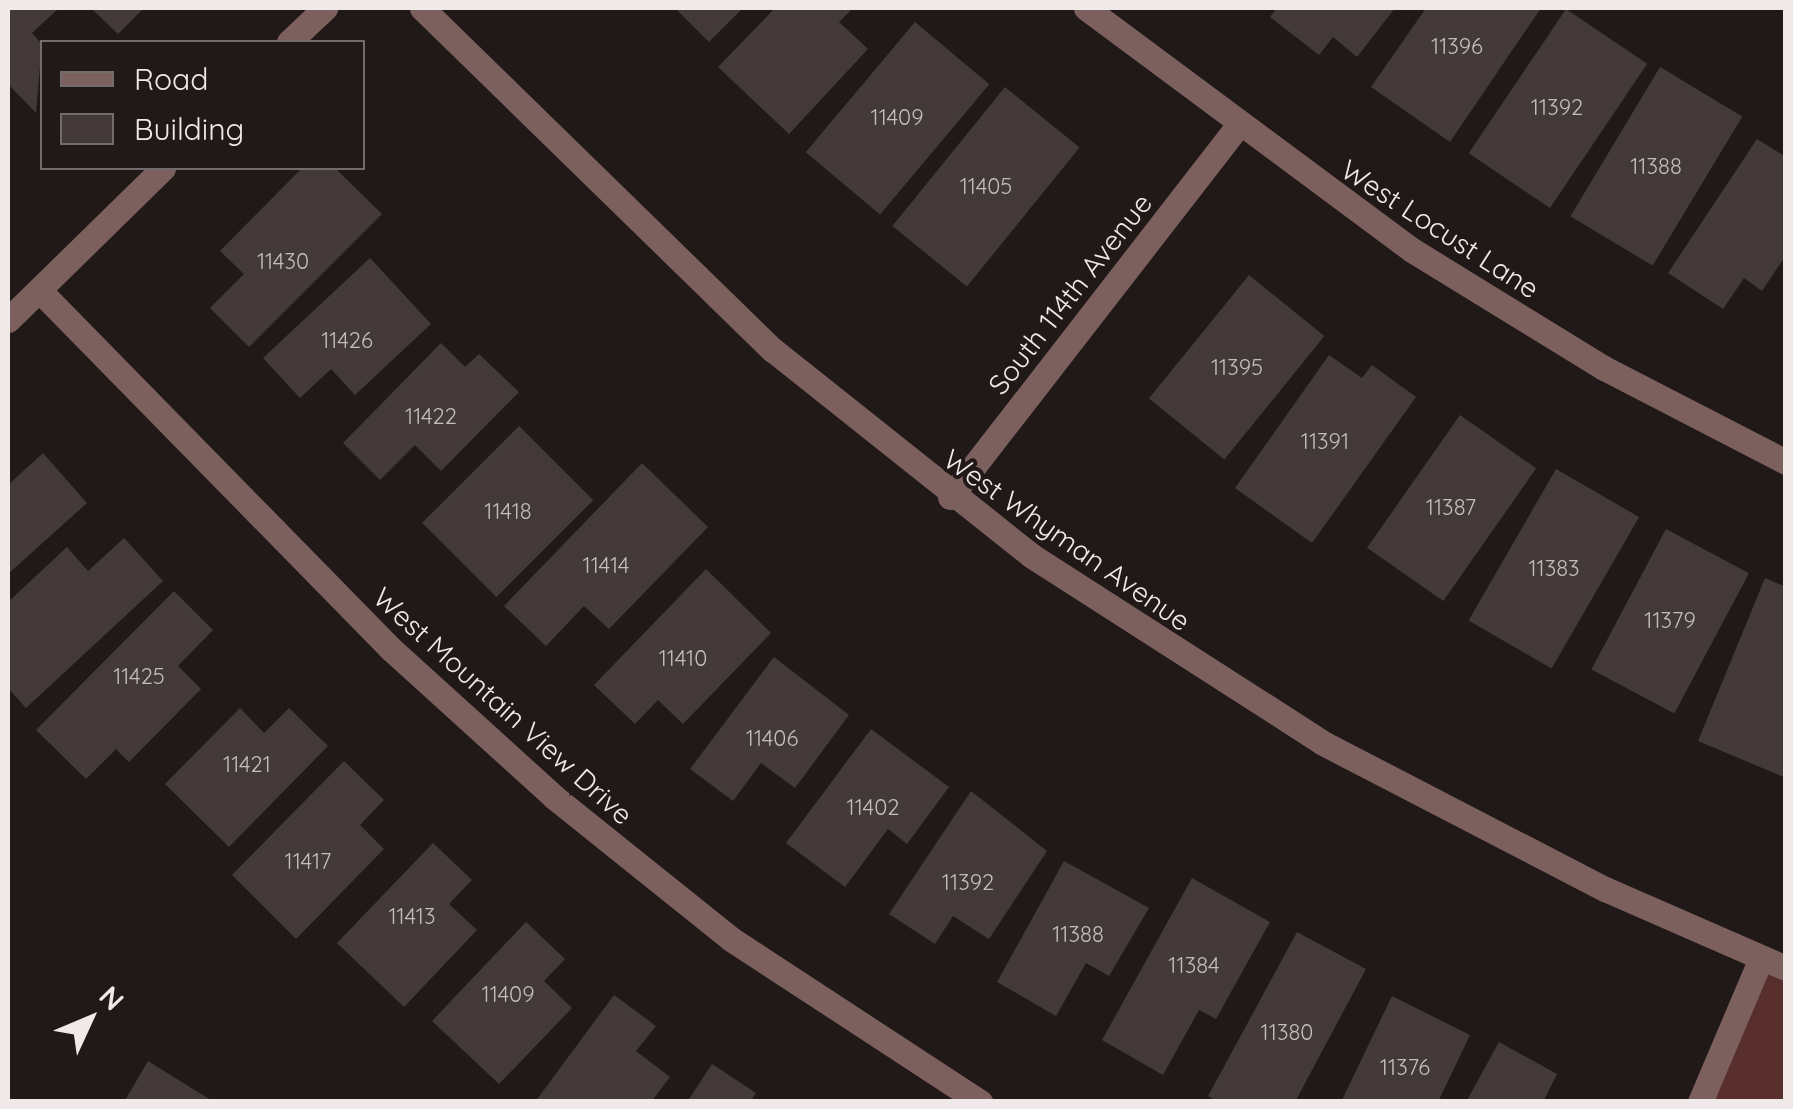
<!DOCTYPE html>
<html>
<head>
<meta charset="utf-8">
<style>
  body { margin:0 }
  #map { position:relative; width:1793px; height:1109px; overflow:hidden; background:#211918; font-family:Quicksand,sans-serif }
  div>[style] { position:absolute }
  .green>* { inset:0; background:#592f2e }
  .building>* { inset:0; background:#423938; transform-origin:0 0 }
  .minor>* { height:25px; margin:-12.5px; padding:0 12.5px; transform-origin:12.5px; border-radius:12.5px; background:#7b605e }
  span { translate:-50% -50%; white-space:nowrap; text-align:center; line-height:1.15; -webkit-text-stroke:8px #211918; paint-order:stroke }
  .number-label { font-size:22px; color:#c4bdbd }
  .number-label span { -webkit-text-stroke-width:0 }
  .street-label { font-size:28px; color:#efe9e9 }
  .frame { position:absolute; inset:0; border:10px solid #efe9e9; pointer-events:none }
  .legend { position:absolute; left:40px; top:40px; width:325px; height:130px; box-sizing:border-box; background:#211918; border:2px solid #736c6c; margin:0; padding:12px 18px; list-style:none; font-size:30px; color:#efe9e9 }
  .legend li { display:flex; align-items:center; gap:20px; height:50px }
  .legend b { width:50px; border:2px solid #736c6c }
  .north { position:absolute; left:40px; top:969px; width:100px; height:100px; -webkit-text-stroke:8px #211918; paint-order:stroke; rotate:46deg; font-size:28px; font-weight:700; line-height:40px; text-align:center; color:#efe9e9 }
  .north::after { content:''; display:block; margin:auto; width:35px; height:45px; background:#efe9e9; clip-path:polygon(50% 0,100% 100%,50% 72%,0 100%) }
</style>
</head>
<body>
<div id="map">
  <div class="green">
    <div style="clip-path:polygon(1761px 958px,1785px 968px,1785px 1101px,1701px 1102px)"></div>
  </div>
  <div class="building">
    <div style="clip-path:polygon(8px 8px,59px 8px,32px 33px,42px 44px,36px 113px,8px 84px)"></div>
    <div style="clip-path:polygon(91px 8px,144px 8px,118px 34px)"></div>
    <div style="clip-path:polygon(675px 8px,743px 8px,709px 42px)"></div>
    <div style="clip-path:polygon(775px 8px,853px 8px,839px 22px,868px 49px,789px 134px,718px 67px)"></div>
    <div style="clip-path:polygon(1277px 8px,1395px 8px,1357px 57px,1333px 37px,1319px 55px,1270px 17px)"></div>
    <div style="clip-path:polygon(1426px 8px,1541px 8px,1450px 142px,1371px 87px)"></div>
    <div style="left:1566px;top:9px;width:98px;height:174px;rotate:34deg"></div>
    <div style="left:915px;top:22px;width:97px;height:170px;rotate:40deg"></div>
    <div style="left:1660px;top:67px;width:96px;height:174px;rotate:31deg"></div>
    <div style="left:1005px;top:87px;width:96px;height:179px;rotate:39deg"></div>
    <div style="clip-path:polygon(1757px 139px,1786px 157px,1786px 255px,1762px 291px,1744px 278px,1723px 309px,1668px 273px)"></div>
    <div style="clip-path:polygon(302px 168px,335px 168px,382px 214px,249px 347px,210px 308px,244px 274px,220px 251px)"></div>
    <div style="clip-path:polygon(370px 258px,431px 324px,355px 395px,331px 369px,300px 398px,263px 358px)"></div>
    <div style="left:1249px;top:275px;width:97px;height:159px;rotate:39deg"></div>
    <div style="clip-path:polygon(441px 343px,465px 367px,479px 354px,519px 392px,441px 471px,415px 445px,380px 480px,343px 443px)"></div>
    <div style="clip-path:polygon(1329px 355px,1362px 378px,1372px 365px,1416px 397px,1312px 543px,1235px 488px)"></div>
    <div style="left:1460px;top:415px;width:93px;height:162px;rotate:35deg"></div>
    <div style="left:519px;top:426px;width:105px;height:137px;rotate:45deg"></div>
    <div style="clip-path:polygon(43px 453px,87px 503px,8px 574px,8px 485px)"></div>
    <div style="clip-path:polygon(642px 463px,708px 527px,609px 629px,584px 606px,546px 646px,504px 606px)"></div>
    <div style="left:1556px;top:469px;width:96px;height:175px;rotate:30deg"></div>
    <div style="left:1666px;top:529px;width:94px;height:159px;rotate:28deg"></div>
    <div style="clip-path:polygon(124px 538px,163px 581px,26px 708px,8px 688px,8px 602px,67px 547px,88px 571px)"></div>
    <div style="clip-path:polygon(706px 569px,771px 633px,683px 724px,658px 700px,635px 724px,594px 685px)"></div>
    <div style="clip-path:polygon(1765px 578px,1786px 587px,1786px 778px,1698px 741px)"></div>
    <div style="clip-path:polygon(174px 591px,213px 630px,178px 666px,201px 689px,129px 762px,116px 749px,86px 779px,36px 730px)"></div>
    <div style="clip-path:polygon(774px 657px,849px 715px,795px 788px,761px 763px,733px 801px,690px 769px)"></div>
    <div style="clip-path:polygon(240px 708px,264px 733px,289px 708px,328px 746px,229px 847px,165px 784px)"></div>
    <div style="clip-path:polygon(871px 729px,949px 787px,907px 844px,888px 829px,845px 887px,786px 843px)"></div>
    <div style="clip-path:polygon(344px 761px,384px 800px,360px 825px,384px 849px,296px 939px,232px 875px)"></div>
    <div style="clip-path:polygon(971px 791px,1047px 851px,989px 939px,953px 916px,935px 944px,889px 914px)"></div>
    <div style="clip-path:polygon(433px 843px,472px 880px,449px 904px,477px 930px,404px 1007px,337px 943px)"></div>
    <div style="clip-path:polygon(1064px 861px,1149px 908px,1109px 976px,1086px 963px,1056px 1016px,997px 982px)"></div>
    <div style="clip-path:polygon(1192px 878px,1270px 922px,1216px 1019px,1199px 1010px,1163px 1075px,1102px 1040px)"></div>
    <div style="clip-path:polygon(526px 922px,565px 959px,544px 981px,572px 1008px,499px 1084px,432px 1021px)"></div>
    <div style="clip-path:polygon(1297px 932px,1366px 969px,1295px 1102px,1217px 1102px,1208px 1096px)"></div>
    <div style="clip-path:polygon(614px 995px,656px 1026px,636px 1051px,670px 1077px,651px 1102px,535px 1102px)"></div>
    <div style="clip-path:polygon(1392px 996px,1470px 1035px,1438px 1102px,1341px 1102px)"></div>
    <div style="clip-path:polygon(1499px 1042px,1557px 1074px,1543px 1102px,1466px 1102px)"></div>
    <div style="clip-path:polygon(148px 1061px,214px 1102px,124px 1102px)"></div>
    <div style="clip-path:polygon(712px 1064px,756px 1093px,750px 1102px,687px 1102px)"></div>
  </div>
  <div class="minor">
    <div style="left:422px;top:8px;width:490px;rotate:44.3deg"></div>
    <div style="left:773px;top:350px;width:331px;rotate:38.5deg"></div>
    <div style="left:1032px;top:556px;width:346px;rotate:32.7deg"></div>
    <div style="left:1323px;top:743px;width:318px;rotate:27.4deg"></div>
    <div style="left:1605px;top:889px;width:197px;rotate:23.6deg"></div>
    <div style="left:1086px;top:8px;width:406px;rotate:36.6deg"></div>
    <div style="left:1412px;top:250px;width:225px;rotate:31.6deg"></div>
    <div style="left:1604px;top:368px;width:205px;rotate:27.3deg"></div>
    <div style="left:289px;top:42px;width:50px;rotate:-43.4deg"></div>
    <div style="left:39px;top:290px;width:503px;rotate:45.56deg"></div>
    <div style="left:391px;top:649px;width:220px;rotate:42.2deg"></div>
    <div style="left:554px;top:797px;width:227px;rotate:38.7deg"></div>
    <div style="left:731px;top:939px;width:298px;rotate:33.2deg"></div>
    <div style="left:8px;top:320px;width:217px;rotate:-44.4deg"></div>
    <div style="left:950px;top:497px;width:468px;rotate:-52.2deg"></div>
    <div style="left:1700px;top:1102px;width:156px;rotate:-67deg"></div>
  </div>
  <div class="number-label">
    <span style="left:1457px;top:47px">11396</span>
    <span style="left:1557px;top:108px">11392</span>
    <span style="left:897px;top:118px">11409</span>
    <span style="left:1656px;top:167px">11388</span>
    <span style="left:986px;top:187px">11405</span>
    <span style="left:283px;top:262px">11430</span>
    <span style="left:347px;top:341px">11426</span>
    <span style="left:1237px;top:368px">11395</span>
    <span style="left:431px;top:417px">11422</span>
    <span style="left:1325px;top:442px">11391</span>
    <span style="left:1451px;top:508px">11387</span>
    <span style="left:508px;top:512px">11418</span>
    <span style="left:606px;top:566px">11414</span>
    <span style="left:1554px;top:569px">11383</span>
    <span style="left:1670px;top:621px">11379</span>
    <span style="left:683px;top:659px">11410</span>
    <span style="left:139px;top:677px">11425</span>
    <span style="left:772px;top:739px">11406</span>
    <span style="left:247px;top:765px">11421</span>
    <span style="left:873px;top:808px">11402</span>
    <span style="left:308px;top:862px">11417</span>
    <span style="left:968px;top:883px">11392</span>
    <span style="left:412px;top:917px">11413</span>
    <span style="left:1078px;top:935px">11388</span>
    <span style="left:1194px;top:966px">11384</span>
    <span style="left:508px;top:995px">11409</span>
    <span style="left:1287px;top:1033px">11380</span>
    <span style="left:1405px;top:1068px">11376</span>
  </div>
  <div class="street-label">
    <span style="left:1440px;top:229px;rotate:33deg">West Locust Lane</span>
    <span style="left:1070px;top:294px;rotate:-52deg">South 114th Avenue</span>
    <span style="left:1067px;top:540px;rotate:35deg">West Whyman Avenue</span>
    <span style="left:503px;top:706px;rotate:42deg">West Mountain View Drive</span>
  </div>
  <div class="frame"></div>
  <ul class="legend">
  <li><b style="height:12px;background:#7b605e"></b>Road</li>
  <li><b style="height:28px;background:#423938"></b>Building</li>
  </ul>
  <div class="north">N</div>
</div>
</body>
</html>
